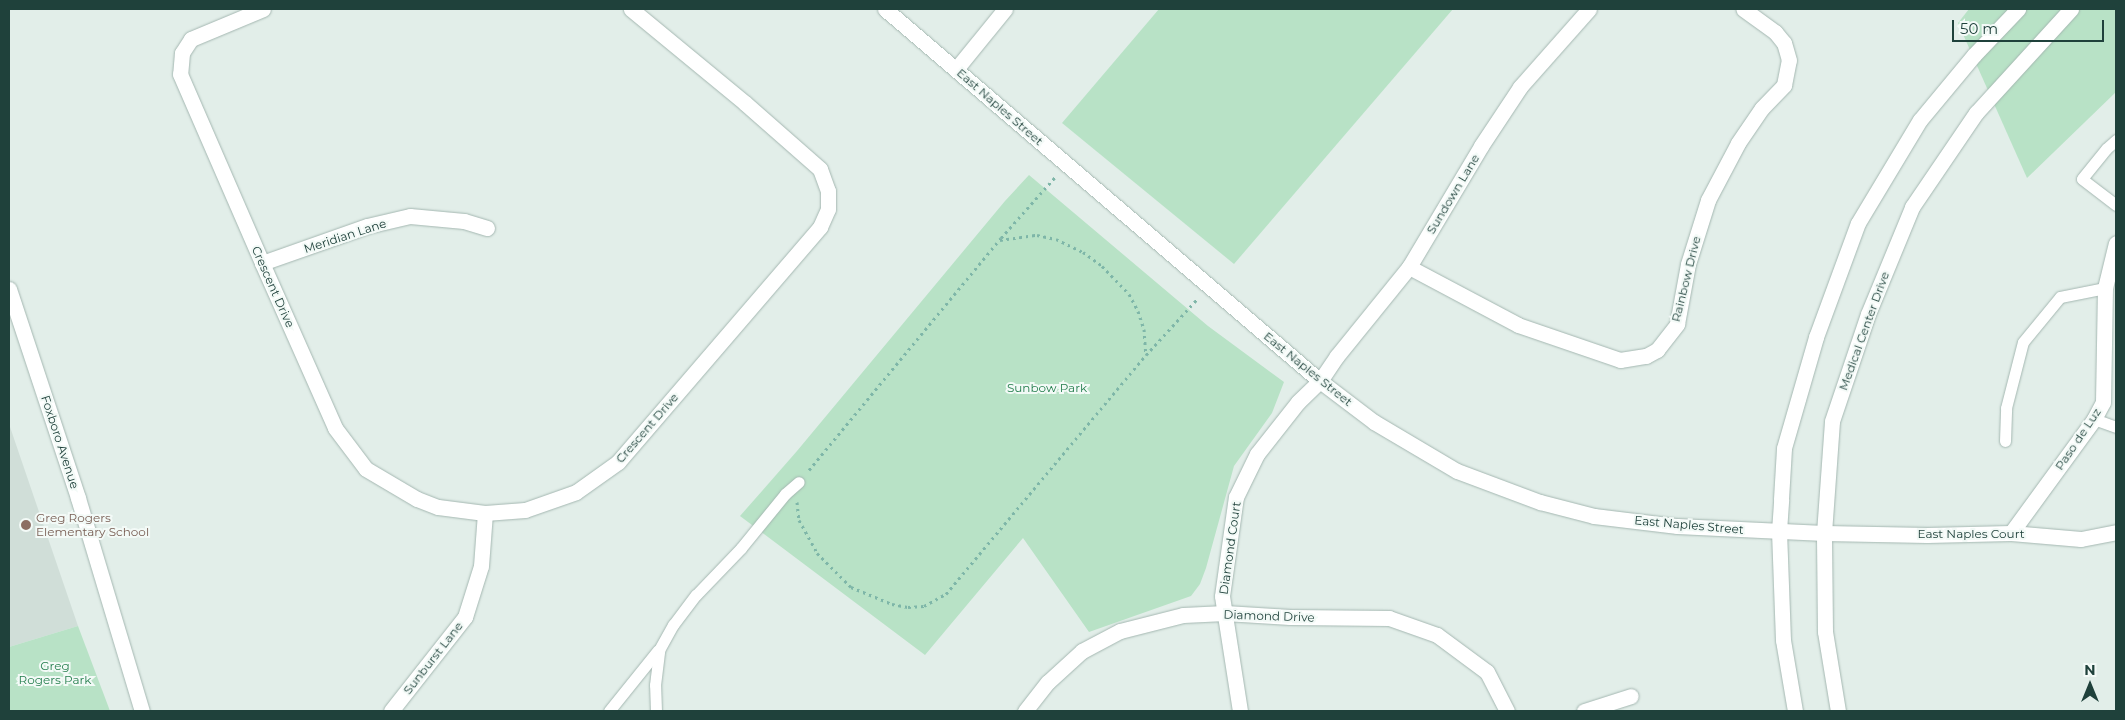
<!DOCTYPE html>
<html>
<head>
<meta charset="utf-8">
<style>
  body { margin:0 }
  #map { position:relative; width:2125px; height:720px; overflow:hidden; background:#e2eee9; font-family:Montserrat,sans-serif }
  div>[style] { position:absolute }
  .built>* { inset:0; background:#d0ded8 }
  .green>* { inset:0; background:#b8e2c6 }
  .path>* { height:3px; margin-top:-1.5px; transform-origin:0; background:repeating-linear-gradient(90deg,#7eb6a8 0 2.5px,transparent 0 6.5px) }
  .roads { filter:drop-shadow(0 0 1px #a4b7b1) drop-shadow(0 0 1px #a4b7b1) }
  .lane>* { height:11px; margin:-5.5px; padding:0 5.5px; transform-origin:5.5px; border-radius:5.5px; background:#fff }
  .street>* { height:15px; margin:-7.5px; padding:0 7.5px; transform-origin:7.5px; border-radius:7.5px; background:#fff }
  .secondary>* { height:15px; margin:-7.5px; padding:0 7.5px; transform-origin:7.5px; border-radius:7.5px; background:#fff }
  .dots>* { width:14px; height:14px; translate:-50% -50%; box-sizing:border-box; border:2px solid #f3faf7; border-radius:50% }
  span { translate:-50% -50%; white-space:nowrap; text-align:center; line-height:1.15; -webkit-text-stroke:4px #f3faf7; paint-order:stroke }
  .street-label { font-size:12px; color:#1f413b }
  .park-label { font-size:12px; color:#247e4d }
  .education-label { font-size:12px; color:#785e54 }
  .left { translate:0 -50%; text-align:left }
  .frame { position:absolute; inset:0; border:10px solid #1f413b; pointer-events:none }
  .north { position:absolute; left:2065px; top:660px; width:50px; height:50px; -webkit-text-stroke:4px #f3faf7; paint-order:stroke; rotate:0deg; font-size:14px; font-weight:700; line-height:20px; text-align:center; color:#1f413b }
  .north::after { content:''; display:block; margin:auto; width:18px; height:22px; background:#1f413b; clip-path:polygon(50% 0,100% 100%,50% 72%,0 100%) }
  .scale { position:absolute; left:1952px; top:20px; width:152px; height:22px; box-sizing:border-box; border:2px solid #1f413b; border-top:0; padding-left:6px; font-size:15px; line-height:18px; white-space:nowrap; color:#1f413b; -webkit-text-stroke:4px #f3faf7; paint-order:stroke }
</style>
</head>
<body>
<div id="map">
  <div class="built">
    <div style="clip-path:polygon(9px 424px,78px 626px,9px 647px)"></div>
  </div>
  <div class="green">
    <div style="clip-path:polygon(1159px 9px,1453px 9px,1234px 264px,1062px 123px)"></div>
    <div style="clip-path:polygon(1969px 9px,2116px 9px,2116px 92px,2027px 178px,1958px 23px)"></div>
    <div style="clip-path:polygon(1029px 175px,1208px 326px,1284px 382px,1272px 413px,1234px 466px,1206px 568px,1200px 584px,1191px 596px,1089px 632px,1023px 538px,925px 655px,740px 516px,797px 451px,1005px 201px)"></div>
    <div style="clip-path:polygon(78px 626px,110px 711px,9px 711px,9px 647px)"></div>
  </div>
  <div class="path">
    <div style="left:1000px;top:240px;width:37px;rotate:-8deg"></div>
    <div style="left:1037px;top:235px;width:19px;rotate:12deg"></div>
    <div style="left:1056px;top:239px;width:30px;rotate:26deg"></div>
    <div style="left:1083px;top:252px;width:24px;rotate:36deg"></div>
    <div style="left:1102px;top:266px;width:39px;rotate:46deg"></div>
    <div style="left:1129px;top:294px;width:19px;rotate:62deg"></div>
    <div style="left:1138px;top:311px;width:19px;rotate:72deg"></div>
    <div style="left:1144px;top:329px;width:26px;rotate:86deg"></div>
    <div style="left:809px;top:470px;width:301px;rotate:-50.4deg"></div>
    <div style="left:1001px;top:238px;width:83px;rotate:-48.4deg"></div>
    <div style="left:797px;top:502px;width:18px;rotate:84deg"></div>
    <div style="left:799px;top:520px;width:38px;rotate:61deg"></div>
    <div style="left:817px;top:553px;width:48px;rotate:45deg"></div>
    <div style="left:851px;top:587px;width:44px;rotate:22.5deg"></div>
    <div style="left:892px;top:604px;width:16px;rotate:11deg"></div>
    <div style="left:908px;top:607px;width:16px;rotate:-4deg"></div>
    <div style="left:924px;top:606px;width:25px;rotate:-29deg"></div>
    <div style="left:946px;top:594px;width:312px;rotate:-50.1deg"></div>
    <div style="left:1146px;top:355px;width:77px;rotate:-47.6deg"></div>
  </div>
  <div class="roads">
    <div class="lane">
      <div style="left:2116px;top:140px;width:13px;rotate:138deg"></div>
      <div style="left:2106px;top:149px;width:38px;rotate:129deg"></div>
      <div style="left:2082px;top:179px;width:43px;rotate:37.4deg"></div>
      <div style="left:2094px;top:419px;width:23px;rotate:20deg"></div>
      <div style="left:2005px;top:441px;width:33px;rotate:-88deg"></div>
      <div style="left:2006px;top:408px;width:68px;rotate:-75.6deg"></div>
      <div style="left:2023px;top:342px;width:58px;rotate:-50.6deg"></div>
      <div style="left:2060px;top:297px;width:46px;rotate:-11.3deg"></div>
      <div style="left:609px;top:711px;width:78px;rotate:-51.2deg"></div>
      <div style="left:656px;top:711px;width:26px;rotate:-92deg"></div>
      <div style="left:655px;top:685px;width:35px;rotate:-83deg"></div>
      <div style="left:659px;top:650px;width:29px;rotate:-61deg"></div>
      <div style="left:673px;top:625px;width:38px;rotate:-53deg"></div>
      <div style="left:696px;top:595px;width:65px;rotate:-46.2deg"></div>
      <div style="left:741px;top:548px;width:70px;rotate:-50.8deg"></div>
      <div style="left:785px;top:494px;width:18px;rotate:-41deg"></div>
    </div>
    <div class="street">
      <div style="left:263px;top:9px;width:78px;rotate:157.4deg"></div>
      <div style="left:191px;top:39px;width:17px;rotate:123deg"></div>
      <div style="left:182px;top:53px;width:21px;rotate:95deg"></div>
      <div style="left:180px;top:74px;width:206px;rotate:66.5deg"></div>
      <div style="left:262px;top:263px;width:180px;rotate:66.1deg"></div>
      <div style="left:335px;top:428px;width:51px;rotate:52.9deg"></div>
      <div style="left:366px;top:469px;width:59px;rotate:30.5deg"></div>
      <div style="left:417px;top:499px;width:22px;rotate:21deg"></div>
      <div style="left:438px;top:507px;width:47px;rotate:7.3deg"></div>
      <div style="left:485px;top:513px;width:40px;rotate:-4.3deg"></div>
      <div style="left:525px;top:510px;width:54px;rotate:-19.4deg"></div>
      <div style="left:576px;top:492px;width:52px;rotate:-35.5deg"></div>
      <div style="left:618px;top:462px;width:310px;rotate:-49.3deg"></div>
      <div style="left:820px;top:227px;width:20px;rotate:-66deg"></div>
      <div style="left:828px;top:209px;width:18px;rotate:-90deg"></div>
      <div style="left:828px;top:191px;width:23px;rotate:-110deg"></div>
      <div style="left:820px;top:169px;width:100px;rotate:-138.7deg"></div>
      <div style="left:745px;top:103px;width:148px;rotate:-140.5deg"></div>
      <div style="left:957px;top:68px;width:76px;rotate:-50.9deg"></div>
      <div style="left:262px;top:263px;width:111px;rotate:-19.4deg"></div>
      <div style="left:367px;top:226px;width:44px;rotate:-13.1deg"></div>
      <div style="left:410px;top:216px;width:54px;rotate:5.3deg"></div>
      <div style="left:464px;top:221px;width:24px;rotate:17deg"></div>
      <div style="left:1409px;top:267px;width:123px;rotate:28deg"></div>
      <div style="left:1518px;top:325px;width:108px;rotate:18.9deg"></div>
      <div style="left:1620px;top:360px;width:26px;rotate:-9deg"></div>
      <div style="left:1646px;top:356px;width:13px;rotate:-29deg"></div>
      <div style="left:1657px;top:350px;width:33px;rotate:-52deg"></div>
      <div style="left:1677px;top:324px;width:61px;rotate:-79.6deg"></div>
      <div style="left:1688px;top:264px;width:67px;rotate:-72.6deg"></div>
      <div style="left:1708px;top:200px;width:64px;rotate:-62.2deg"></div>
      <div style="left:1738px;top:143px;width:42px;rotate:-55.6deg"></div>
      <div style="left:1762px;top:108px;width:32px;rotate:-46deg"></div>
      <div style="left:1784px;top:85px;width:25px;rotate:-79deg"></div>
      <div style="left:1789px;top:60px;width:18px;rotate:-106deg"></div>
      <div style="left:1784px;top:43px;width:14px;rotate:-129deg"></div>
      <div style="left:1775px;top:32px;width:39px;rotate:-144deg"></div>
      <div style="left:9px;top:289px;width:220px;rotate:71.7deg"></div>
      <div style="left:78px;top:498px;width:222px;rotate:73.3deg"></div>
      <div style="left:1824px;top:533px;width:103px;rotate:1.1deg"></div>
      <div style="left:1927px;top:535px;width:84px;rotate:-1.4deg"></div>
      <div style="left:2011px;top:533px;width:70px;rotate:4.9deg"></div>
      <div style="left:2081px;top:539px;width:36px;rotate:-11deg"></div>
      <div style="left:2011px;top:533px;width:141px;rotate:-53.9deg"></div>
      <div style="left:2094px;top:419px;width:19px;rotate:-62deg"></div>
      <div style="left:2103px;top:402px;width:114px;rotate:-89deg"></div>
      <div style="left:2105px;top:288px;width:46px;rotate:-76.3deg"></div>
      <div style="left:391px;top:711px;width:120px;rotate:-51.8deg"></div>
      <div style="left:465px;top:617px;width:53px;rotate:-72.6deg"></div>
      <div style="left:481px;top:566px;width:53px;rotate:-85.7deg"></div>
      <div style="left:1025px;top:711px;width:37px;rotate:-52deg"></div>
      <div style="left:1048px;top:682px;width:46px;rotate:-42.4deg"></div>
      <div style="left:1082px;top:651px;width:43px;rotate:-27.8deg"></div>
      <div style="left:1120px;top:631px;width:65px;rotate:-14.3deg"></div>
      <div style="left:1183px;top:615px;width:42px;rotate:-2.7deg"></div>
      <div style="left:1225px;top:613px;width:65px;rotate:3.5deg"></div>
      <div style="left:1290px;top:617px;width:99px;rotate:0.6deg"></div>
      <div style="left:1389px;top:618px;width:51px;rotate:19.5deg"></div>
      <div style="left:1437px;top:635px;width:62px;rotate:36.5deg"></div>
      <div style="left:1487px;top:672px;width:44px;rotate:62.9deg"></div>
      <div style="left:1240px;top:711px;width:116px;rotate:-98.9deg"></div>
      <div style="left:1222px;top:596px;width:100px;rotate:-82deg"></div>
      <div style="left:1236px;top:497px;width:48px;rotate:-64deg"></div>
      <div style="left:1257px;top:454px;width:66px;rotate:-51.7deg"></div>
      <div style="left:1298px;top:402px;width:30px;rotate:-44deg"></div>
      <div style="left:1320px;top:381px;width:30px;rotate:-56deg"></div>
      <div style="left:1337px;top:356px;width:114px;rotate:-51deg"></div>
      <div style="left:1409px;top:267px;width:141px;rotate:-59.2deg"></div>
      <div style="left:1481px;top:146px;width:71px;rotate:-56.5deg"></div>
      <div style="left:1520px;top:87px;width:104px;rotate:-48.5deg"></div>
      <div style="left:1584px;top:711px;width:49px;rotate:-17.7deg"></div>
    </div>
    <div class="secondary">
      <div style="left:885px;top:9px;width:572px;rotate:40.54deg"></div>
      <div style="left:1320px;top:381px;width:68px;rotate:37.2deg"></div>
      <div style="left:1374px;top:422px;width:96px;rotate:30.6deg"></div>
      <div style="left:1457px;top:471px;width:89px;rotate:20.5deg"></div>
      <div style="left:1540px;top:502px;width:56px;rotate:14.5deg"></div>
      <div style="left:1594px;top:516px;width:84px;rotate:6.9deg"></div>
      <div style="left:1677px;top:526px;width:147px;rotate:2.7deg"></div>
      <div style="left:1795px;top:711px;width:72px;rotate:-99.6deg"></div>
      <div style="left:1783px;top:640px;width:109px;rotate:-92.1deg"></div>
      <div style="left:1779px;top:531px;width:32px;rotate:-86deg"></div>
      <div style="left:1781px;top:499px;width:51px;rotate:-86.6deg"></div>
      <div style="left:1784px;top:448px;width:116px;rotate:-73.9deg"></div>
      <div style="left:1816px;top:337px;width:121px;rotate:-69.8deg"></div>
      <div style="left:1858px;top:223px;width:120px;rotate:-59deg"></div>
      <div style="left:1920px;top:120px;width:85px;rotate:-50.3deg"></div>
      <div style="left:1974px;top:55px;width:64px;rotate:-46.3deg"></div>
      <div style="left:1838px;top:711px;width:80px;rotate:-99.3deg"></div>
      <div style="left:1825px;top:632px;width:99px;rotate:-90.6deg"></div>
      <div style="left:1824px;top:533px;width:112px;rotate:-85.9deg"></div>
      <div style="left:1832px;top:421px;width:113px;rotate:-71.4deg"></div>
      <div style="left:1868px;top:314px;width:116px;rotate:-67.6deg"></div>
      <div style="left:1912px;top:207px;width:114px;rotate:-55.8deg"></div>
      <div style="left:1976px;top:113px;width:141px;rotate:-47.6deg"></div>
    </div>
  </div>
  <div class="dots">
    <div style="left:26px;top:525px;background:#8d6e63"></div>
  </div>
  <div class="street-label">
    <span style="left:1000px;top:107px;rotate:41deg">East Naples Street</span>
    <span style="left:1453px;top:194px;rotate:-59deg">Sundown Lane</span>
    <span style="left:345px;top:236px;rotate:-18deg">Meridian Lane</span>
    <span style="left:1686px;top:279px;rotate:-76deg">Rainbow Drive</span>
    <span style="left:273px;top:287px;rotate:66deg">Crescent Drive</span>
    <span style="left:1864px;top:331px;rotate:-70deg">Medical Center Drive</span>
    <span style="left:1308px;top:369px;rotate:39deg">East Naples Street</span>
    <span style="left:647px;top:428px;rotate:-49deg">Crescent Drive</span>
    <span style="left:2078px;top:439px;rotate:-56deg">Paso de Luz</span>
    <span style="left:60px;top:442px;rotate:72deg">Foxboro Avenue</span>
    <span style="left:1689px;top:525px;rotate:5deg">East Naples Street</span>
    <span style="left:1971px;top:534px">East Naples Court</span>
    <span style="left:1230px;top:548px;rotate:-82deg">Diamond Court</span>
    <span style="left:1269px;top:616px;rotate:2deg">Diamond Drive</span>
    <span style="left:433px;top:658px;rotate:-52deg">Sunburst Lane</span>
  </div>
  <div class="park-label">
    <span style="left:1047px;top:388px">Sunbow Park</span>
    <span style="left:55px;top:673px">Greg<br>Rogers Park</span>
  </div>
  <div class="education-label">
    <span class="left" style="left:36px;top:525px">Greg Rogers<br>Elementary School</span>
  </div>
  <div class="frame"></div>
  <div class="north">N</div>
  <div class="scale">50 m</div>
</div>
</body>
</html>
